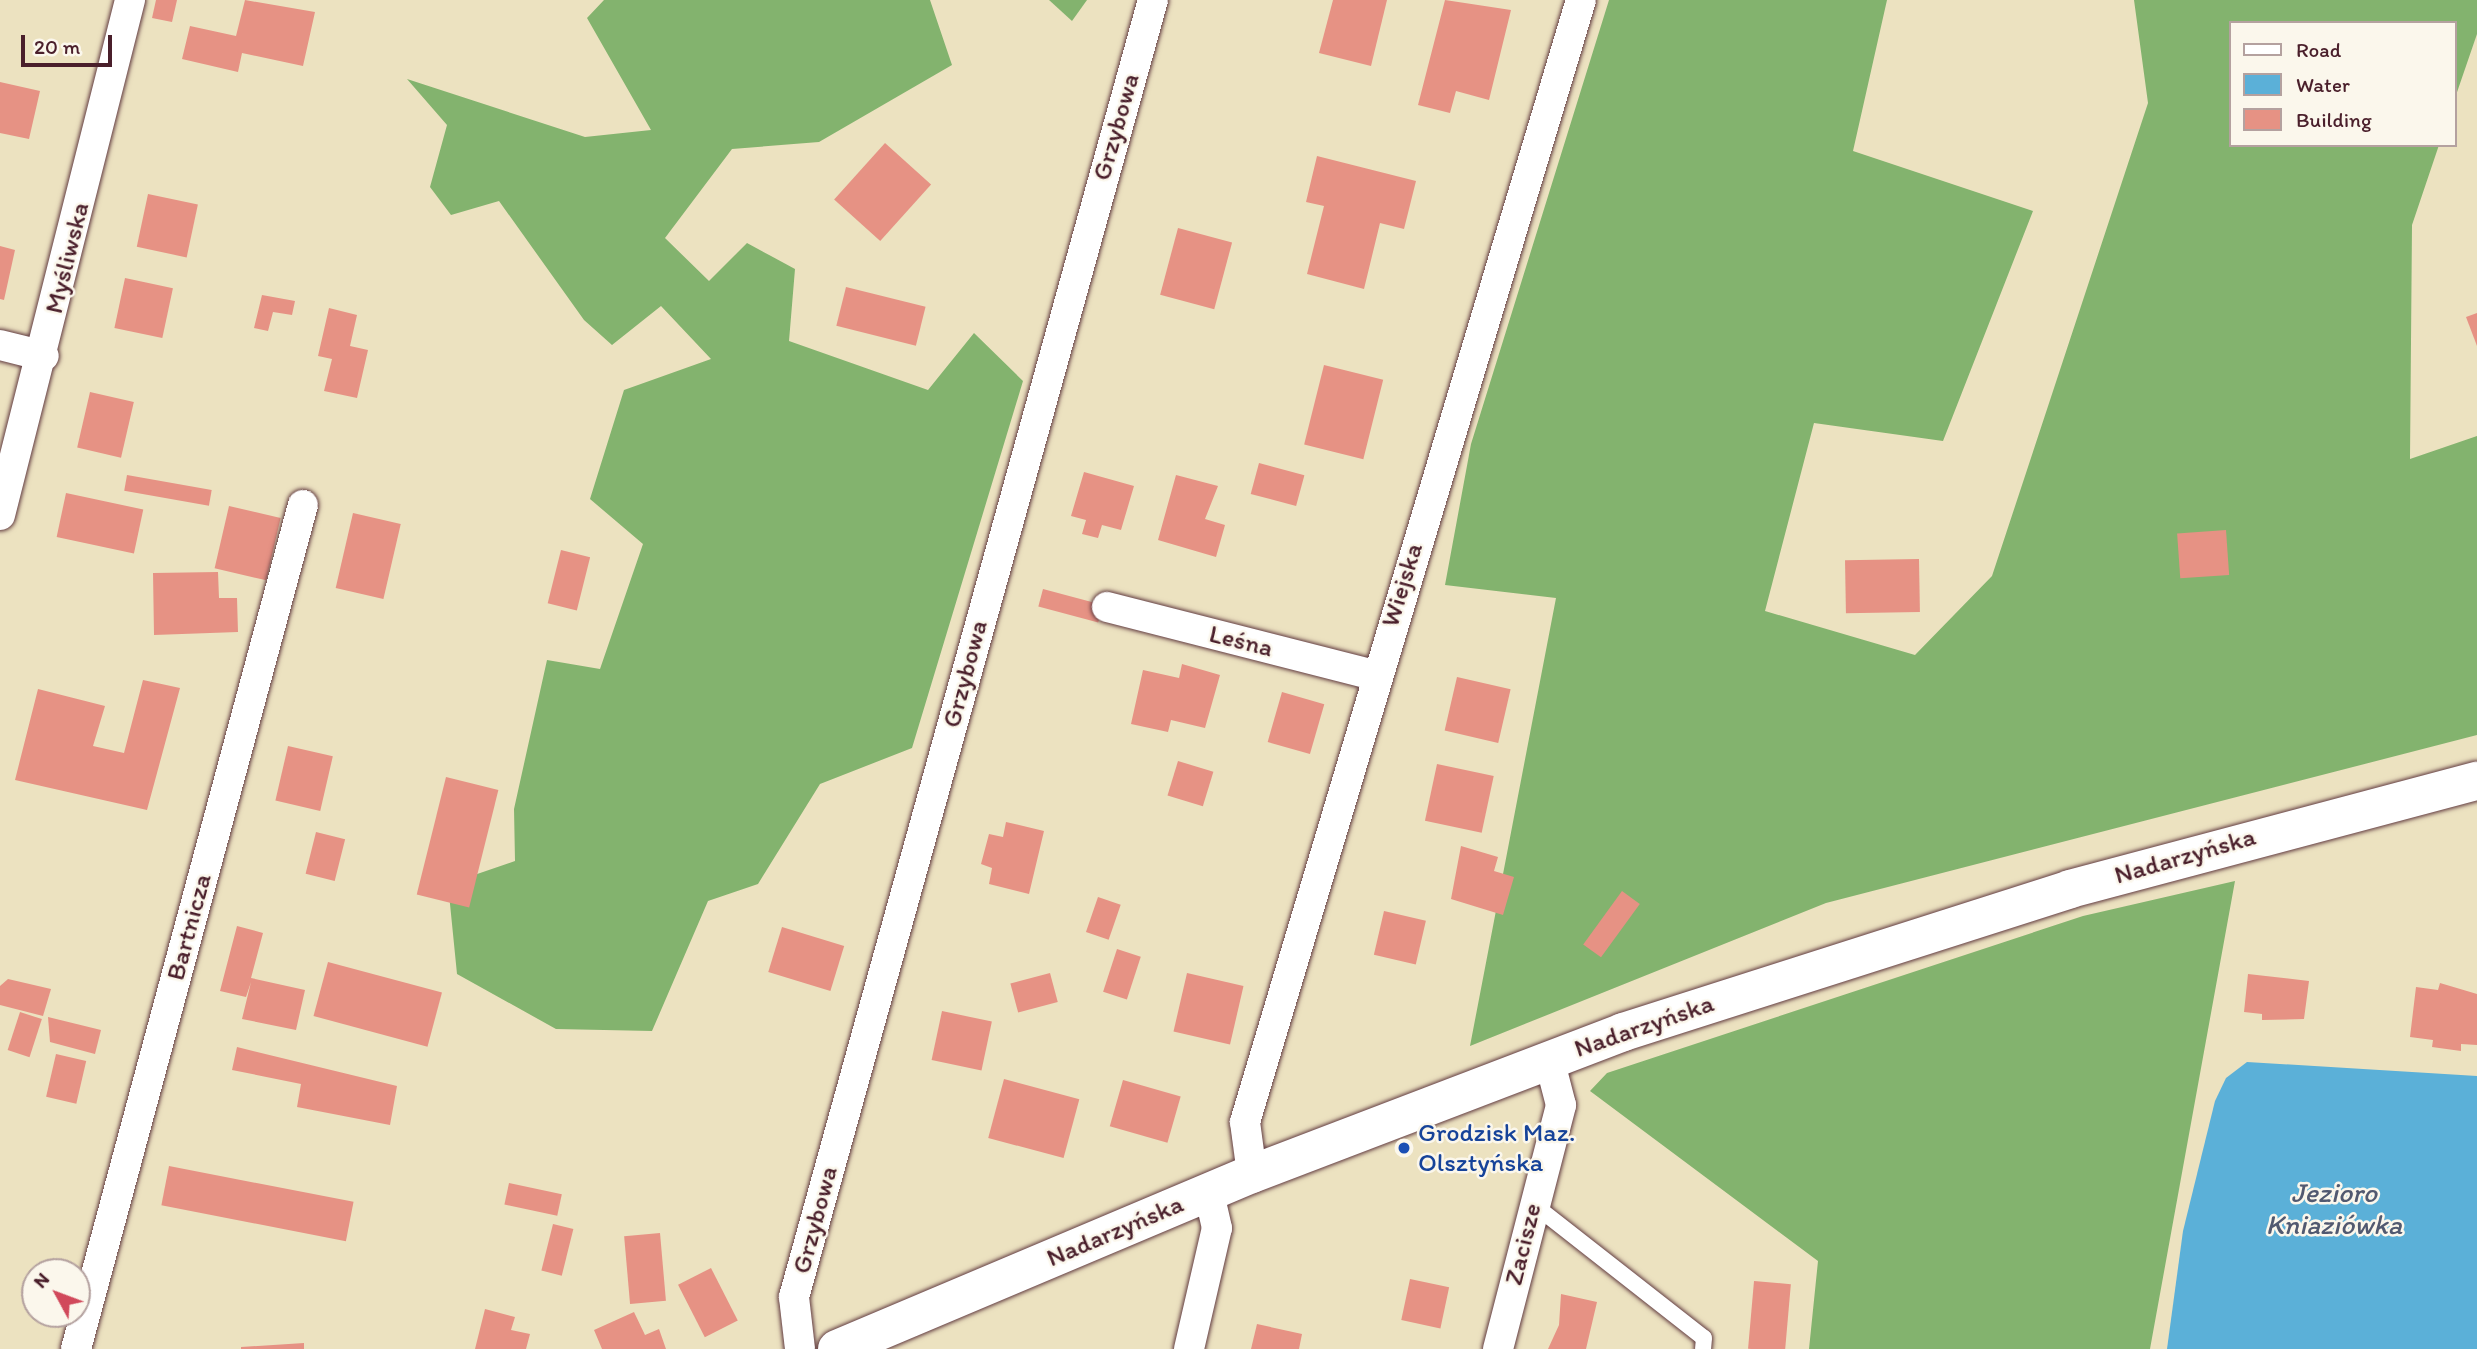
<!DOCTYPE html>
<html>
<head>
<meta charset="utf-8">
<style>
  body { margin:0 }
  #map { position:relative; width:2477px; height:1349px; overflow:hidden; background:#ece2c0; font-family:Itim,sans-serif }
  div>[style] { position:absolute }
  .forest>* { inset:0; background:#83b36e }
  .water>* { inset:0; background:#5bb0d8 }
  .building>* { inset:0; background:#e69284; transform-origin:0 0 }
  .roads { filter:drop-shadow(0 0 2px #623c41) drop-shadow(0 0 2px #623c41) }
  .lane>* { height:16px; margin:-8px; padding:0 8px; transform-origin:8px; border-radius:8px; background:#fff }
  .street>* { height:30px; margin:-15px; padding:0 15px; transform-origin:15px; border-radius:15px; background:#fff }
  .secondary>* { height:38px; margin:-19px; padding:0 19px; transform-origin:19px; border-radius:19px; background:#fff }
  .dots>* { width:19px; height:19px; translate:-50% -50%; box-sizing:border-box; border:4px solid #fbf7ec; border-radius:50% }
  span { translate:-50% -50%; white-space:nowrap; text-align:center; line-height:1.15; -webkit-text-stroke:5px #fbf7ec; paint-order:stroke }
  .street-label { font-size:26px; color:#4a1f2b }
  .transit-label { font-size:26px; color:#164399 }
  .left { translate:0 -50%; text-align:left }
  .water-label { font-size:28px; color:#515970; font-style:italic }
  .legend { position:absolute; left:2229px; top:21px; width:228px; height:126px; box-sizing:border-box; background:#fbf7ec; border:2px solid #b4a19f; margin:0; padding:9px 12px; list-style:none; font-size:21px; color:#4a1f2b }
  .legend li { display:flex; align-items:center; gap:14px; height:35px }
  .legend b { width:35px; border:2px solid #b4a19f }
  .north { position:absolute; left:21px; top:1258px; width:70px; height:70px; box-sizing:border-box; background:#fbf7ec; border:2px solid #b4a19f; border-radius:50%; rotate:311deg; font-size:19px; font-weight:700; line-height:28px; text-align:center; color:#4a1f2b }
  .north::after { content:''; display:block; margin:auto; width:24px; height:32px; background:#d1495b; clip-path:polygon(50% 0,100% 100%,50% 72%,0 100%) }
  .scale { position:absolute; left:21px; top:35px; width:91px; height:32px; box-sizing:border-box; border:4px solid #4a1f2b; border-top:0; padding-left:9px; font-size:21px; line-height:24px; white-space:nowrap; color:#4a1f2b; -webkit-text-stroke:5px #fbf7ec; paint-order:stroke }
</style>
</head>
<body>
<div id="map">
  <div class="forest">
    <div style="clip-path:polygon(604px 0,930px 0,952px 65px,819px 142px,732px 149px,665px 238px,709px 281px,747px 243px,795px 269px,789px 341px,928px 390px,974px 333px,1023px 381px,912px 748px,820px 784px,758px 884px,708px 901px,652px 1031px,556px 1029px,457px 974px,448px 884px,515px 861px,514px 809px,547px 660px,600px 669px,643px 544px,590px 499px,624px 390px,711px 359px,661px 306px,612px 345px,584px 320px,499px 201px,451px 215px,430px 187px,447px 125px,407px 79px,585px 137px,651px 130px,587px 18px)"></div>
    <div style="clip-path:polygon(1049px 0,1087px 0,1072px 21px)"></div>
    <div style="clip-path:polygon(1609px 0,1887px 0,1853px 151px,2033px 211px,1943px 441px,1814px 423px,1765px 611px,1915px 655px,1992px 576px,2148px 103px,2134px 0,2477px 0,2477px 34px,2454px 101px,2454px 23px,2230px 23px,2230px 145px,2439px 145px,2412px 225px,2410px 459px,2477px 436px,2477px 735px,1826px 903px,1470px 1046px,1556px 598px,1445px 585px,1471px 444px)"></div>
    <div style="clip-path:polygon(2235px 881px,2150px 1349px,1809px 1349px,1818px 1261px,1590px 1091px,1607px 1073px,2083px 916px)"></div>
  </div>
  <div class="water">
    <div style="clip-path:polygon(2247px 1062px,2477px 1076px,2477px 1349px,2167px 1349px,2183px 1231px,2215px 1101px,2226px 1078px)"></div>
  </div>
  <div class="building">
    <div style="clip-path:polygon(156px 0,177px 0,172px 22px,152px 18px)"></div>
    <div style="clip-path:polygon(245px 0,315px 12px,303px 66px,242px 53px,238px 72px,182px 59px,190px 26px,236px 36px)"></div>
    <div style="clip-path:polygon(1333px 0,1387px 0,1371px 66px,1319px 53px)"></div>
    <div style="clip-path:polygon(1445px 0,1511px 10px,1489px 100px,1456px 91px,1450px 113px,1418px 105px)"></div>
    <div style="clip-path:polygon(0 82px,40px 91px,29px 139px,0 133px)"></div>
    <div style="left:885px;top:143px;width:62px;height:76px;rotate:42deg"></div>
    <div style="clip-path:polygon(1317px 156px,1416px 181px,1404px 229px,1380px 223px,1364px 289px,1307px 274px,1324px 206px,1306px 202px)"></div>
    <div style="left:148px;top:194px;width:51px;height:54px;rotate:12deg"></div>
    <div style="left:1178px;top:228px;width:56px;height:69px;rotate:15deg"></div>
    <div style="clip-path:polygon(0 246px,15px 250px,4px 300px,0 299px)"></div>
    <div style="left:125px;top:278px;width:49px;height:51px;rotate:12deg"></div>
    <div style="left:846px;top:287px;width:82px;height:40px;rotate:14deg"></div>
    <div style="clip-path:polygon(262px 295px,295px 301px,292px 315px,273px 312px,268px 331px,254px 328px)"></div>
    <div style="clip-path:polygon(329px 308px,357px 315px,350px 346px,368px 350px,357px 398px,324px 391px,332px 359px,318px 356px)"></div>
    <div style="clip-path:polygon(2477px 313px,2477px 346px,2466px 317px)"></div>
    <div style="left:1324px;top:365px;width:61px;height:82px;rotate:14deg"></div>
    <div style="left:90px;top:392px;width:45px;height:57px;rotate:13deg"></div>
    <div style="left:1259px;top:463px;width:47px;height:32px;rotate:15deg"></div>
    <div style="clip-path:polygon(1084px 472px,1134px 486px,1121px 530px,1102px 525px,1098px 538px,1082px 534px,1086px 520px,1071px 516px)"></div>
    <div style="left:127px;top:475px;width:86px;height:16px;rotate:10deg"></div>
    <div style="clip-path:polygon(1176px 475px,1218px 486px,1205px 519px,1225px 525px,1216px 557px,1158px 540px)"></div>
    <div style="left:66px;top:493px;width:79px;height:45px;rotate:12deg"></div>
    <div style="left:229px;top:506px;width:53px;height:64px;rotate:13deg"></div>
    <div style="left:353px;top:513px;width:49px;height:77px;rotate:13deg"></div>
    <div style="left:2226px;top:530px;width:45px;height:49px;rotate:86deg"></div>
    <div style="left:561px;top:550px;width:30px;height:55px;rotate:14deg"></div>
    <div style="left:1919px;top:559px;width:53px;height:74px;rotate:89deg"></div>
    <div style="clip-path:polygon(218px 572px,219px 598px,237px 598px,238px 632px,154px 635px,153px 573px)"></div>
    <div style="left:1043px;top:589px;width:62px;height:18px;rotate:15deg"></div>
    <div style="clip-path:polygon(1182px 664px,1220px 675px,1205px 728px,1171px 720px,1168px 732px,1131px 724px,1143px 670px,1179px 678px)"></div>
    <div style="left:1457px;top:677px;width:55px;height:55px;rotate:13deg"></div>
    <div style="clip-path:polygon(143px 680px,180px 688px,147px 810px,15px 780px,38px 689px,105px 706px,93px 746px,124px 753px)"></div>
    <div style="left:1282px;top:692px;width:44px;height:52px;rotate:16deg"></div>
    <div style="left:288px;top:746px;width:46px;height:56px;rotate:13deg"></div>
    <div style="left:1178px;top:761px;width:37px;height:36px;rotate:17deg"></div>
    <div style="left:1437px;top:764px;width:58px;height:58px;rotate:12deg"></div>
    <div style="left:446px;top:777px;width:54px;height:121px;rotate:14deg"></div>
    <div style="clip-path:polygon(1006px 822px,1044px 831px,1029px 894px,989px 884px,992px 868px,981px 864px,989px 834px,1003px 837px)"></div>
    <div style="left:316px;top:832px;width:30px;height:43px;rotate:14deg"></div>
    <div style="clip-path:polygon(1461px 846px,1498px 857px,1494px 871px,1514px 877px,1503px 915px,1451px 899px)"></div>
    <div style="left:1622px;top:891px;width:22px;height:66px;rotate:36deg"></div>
    <div style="left:1098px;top:897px;width:24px;height:37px;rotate:19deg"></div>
    <div style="left:1384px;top:911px;width:43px;height:45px;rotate:13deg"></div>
    <div style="clip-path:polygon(237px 926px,263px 933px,251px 978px,305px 990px,296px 1030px,242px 1019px,251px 982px,246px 997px,220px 991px)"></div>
    <div style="left:782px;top:927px;width:65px;height:47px;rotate:17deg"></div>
    <div style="left:1117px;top:949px;width:25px;height:45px;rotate:18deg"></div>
    <div style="left:328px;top:962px;width:118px;height:56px;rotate:15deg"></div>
    <div style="left:1050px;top:973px;width:30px;height:41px;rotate:75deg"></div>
    <div style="left:1187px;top:973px;width:58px;height:60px;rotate:13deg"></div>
    <div style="clip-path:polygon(2248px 974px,2309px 981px,2304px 1019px,2262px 1020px,2262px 1014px,2244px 1012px)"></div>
    <div style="clip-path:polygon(8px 979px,51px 989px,43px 1016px,0 1005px,0 986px)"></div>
    <div style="clip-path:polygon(2440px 983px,2477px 994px,2477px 1045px,2461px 1044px,2461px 1051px,2432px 1047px,2433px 1040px,2410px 1037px,2416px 987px,2438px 990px)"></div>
    <div style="left:942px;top:1011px;width:51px;height:50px;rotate:12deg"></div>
    <div style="left:20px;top:1012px;width:23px;height:40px;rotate:18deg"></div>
    <div style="clip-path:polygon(48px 1017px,101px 1030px,95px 1054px,50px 1042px)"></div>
    <div style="clip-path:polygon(237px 1047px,397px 1086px,390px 1125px,297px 1107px,301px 1084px,232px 1070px)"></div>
    <div style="left:56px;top:1054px;width:31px;height:44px;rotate:13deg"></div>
    <div style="left:1004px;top:1079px;width:78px;height:61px;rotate:15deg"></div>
    <div style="left:1123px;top:1080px;width:60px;height:48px;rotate:16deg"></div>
    <div style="left:169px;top:1166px;width:188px;height:40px;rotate:11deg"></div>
    <div style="left:509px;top:1183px;width:54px;height:22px;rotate:12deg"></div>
    <div style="left:553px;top:1224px;width:21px;height:48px;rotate:14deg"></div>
    <div style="left:660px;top:1233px;width:68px;height:36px;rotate:85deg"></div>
    <div style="left:711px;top:1268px;width:59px;height:37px;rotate:63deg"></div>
    <div style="left:1410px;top:1279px;width:40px;height:42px;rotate:12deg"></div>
    <div style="left:1754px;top:1281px;width:37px;height:68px;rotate:5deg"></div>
    <div style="clip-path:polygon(1561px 1294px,1597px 1302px,1586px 1349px,1548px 1349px,1559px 1325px)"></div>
    <div style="clip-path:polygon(485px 1309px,515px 1317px,511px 1330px,530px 1334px,526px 1349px,475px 1349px)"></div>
    <div style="clip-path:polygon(634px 1312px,645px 1335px,659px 1329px,666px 1349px,602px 1349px,594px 1330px)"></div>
    <div style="clip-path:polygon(1257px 1324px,1302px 1334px,1299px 1349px,1251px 1349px)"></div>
    <div style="clip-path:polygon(304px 1343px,304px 1349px,241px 1349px,241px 1347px)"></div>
  </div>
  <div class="roads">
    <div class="lane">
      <div style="left:1533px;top:1204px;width:217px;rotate:38.1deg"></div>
      <div style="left:1704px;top:1338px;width:11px;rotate:95deg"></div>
    </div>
    <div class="street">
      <div style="left:0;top:345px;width:45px;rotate:14deg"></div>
      <div style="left:0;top:515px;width:531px;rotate:-75.83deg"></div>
      <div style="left:1107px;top:607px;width:276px;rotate:14.3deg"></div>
      <div style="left:1252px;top:1174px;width:52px;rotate:-97.7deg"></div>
      <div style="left:1245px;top:1122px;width:1171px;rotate:-73.33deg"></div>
      <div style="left:76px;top:1349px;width:874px;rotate:-74.95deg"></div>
      <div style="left:800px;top:1349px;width:52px;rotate:-96.6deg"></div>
      <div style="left:794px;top:1297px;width:1346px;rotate:-74.53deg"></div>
      <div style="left:1189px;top:1349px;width:124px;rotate:-77deg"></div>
      <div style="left:1217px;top:1228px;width:37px;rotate:-103deg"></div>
      <div style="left:1498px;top:1349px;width:252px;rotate:-75.5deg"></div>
      <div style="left:1561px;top:1105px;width:48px;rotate:-104.6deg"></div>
    </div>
    <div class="secondary">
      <div style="left:837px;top:1349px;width:450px;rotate:-22.9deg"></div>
      <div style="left:1252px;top:1174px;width:397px;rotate:-20.9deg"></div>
      <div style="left:1623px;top:1032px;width:469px;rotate:-17.7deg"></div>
      <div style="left:2070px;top:889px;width:421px;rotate:-14.9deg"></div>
    </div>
  </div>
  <div class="dots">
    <div style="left:1404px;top:1148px;background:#1a4fb4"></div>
  </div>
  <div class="street-label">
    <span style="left:1116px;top:127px;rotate:-74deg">Grzybowa</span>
    <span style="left:67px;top:258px;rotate:-76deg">Myśliwska</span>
    <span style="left:1402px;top:585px;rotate:-73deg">Wiejska</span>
    <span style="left:1241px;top:641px;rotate:14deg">Leśna</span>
    <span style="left:965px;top:674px;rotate:-75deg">Grzybowa</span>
    <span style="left:2185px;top:856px;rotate:-16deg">Nadarzyńska</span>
    <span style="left:189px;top:927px;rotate:-75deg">Bartnicza</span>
    <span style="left:1644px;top:1026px;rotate:-19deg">Nadarzyńska</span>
    <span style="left:815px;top:1220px;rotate:-75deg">Grzybowa</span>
    <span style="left:1115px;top:1231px;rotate:-23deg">Nadarzyńska</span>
    <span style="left:1523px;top:1244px;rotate:-76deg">Zacisze</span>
  </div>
  <div class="transit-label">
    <span class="left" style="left:1418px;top:1148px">Grodzisk Maz.<br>Olsztyńska</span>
  </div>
  <div class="water-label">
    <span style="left:2334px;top:1208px">Jezioro<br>Kniaziówka</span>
  </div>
  <ul class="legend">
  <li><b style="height:9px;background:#fff"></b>Road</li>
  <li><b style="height:19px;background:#5bb0d8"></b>Water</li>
  <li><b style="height:19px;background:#e69284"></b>Building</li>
  </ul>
  <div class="north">N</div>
  <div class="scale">20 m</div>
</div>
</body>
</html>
